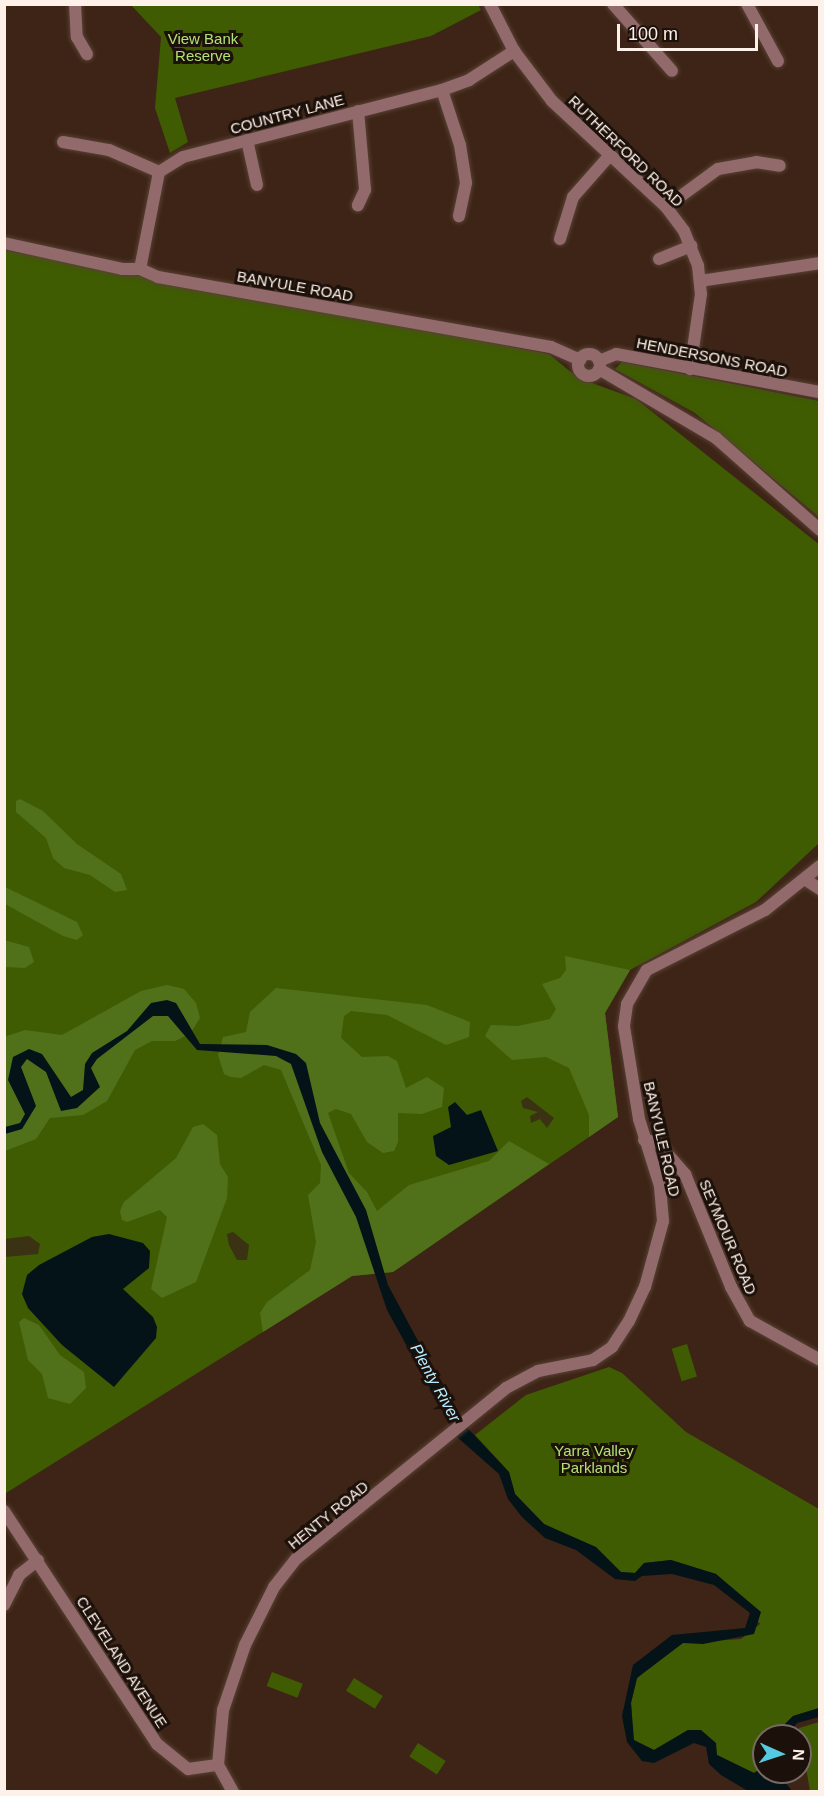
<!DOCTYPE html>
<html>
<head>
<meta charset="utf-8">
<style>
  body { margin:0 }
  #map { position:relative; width:824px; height:1796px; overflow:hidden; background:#3d2416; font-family:Arial,sans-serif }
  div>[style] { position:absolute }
  .green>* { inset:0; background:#3f5c02; transform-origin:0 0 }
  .forest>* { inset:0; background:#50711a }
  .sand>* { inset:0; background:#3a3212 }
  .water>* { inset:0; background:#041318 }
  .roads { filter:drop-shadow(0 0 2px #584134) drop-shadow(0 0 2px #584134) }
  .minor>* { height:12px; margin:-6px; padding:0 6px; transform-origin:6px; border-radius:6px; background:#936a6c }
  .minor>.ring { margin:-6px; padding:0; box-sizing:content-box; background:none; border:12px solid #936a6c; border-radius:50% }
  span { translate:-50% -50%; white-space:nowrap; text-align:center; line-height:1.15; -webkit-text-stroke:6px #1b100a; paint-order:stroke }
  .park-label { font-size:15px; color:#b3e274 }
  .street-label { font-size:15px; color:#fef1e9 }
  .water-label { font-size:16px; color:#b7ecff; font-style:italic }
  .frame { position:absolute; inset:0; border:6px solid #fef1e9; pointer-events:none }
  .north { position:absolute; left:752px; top:1724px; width:60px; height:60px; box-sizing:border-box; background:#1b100a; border:2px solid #766a63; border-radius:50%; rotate:93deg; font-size:16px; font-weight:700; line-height:24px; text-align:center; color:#fef1e9 }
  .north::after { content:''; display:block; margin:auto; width:21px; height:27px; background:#56c9e0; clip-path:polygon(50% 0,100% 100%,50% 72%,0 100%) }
  .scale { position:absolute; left:617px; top:24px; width:141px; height:27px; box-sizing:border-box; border:3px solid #fef1e9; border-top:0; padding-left:8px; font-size:18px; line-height:21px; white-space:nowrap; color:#fef1e9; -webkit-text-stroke:4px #1b100a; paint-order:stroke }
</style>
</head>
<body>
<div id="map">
  <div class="green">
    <div style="clip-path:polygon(478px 4px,481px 10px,431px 36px,175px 98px,188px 142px,170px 153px,155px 108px,161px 37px,131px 5px)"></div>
    <div style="clip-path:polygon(4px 250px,549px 354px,578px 378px,636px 399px,820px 545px,819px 843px,756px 902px,630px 970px,605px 1013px,618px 1117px,393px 1272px,352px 1276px,6px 1493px)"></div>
    <div style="clip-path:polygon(622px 362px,819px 401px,819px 517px,695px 413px,615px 369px)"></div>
    <div style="left:687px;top:1344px;width:34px;height:16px;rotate:73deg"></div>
    <div style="clip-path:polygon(609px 1367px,622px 1373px,686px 1432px,819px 1509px,819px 1708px,793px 1716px,773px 1736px,764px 1736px,763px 1769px,754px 1773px,717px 1755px,688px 1730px,654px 1750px,633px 1740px,631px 1703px,637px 1678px,657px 1660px,683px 1643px,741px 1639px,760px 1624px,731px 1588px,716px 1574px,671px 1560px,644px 1563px,635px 1573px,621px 1572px,544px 1524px,515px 1494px,509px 1472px,475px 1435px,526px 1395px)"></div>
    <div style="left:272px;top:1672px;width:33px;height:15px;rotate:21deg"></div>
    <div style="left:354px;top:1678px;width:34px;height:15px;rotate:32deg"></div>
    <div style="clip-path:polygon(819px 1722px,819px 1791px,810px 1791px,799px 1728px)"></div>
    <div style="left:418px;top:1743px;width:33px;height:16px;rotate:33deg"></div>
  </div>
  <div class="forest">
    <div style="clip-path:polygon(20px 799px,43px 811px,77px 844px,121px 874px,127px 890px,115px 892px,90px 875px,64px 868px,53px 858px,46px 838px,16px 812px,16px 801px)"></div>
    <div style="clip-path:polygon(5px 887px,77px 922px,83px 935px,77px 940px,63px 936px,5px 904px)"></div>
    <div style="clip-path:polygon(4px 940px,29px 947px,34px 962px,25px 968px,5px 967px)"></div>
    <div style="clip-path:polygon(565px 956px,630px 970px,605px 1013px,618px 1117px,589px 1137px,589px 1115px,569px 1068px,546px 1057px,512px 1060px,485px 1036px,491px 1025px,518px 1026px,550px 1019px,556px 1009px,542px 984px,560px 978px,566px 970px)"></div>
    <div style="clip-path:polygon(167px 985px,184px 989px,196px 1003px,200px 1018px,190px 1034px,175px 1041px,152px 1041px,135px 1050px,107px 1101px,83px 1115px,50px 1118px,36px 1139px,5px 1151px,4px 1037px,25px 1030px,62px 1035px,141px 991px)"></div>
    <div style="clip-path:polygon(276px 988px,427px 1005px,470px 1022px,469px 1037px,446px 1045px,387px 1015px,351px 1011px,344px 1016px,341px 1038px,362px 1057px,388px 1056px,397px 1061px,406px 1088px,427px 1077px,444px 1088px,442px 1107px,422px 1114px,398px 1113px,398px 1142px,394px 1151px,383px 1153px,367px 1142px,351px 1114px,336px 1109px,328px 1113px,349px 1173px,367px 1192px,377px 1211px,409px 1185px,489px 1161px,509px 1141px,549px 1164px,393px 1272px,352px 1276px,263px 1332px,260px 1313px,267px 1302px,310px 1270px,316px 1242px,308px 1195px,320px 1183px,321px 1165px,281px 1070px,264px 1065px,241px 1078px,231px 1077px,224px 1074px,218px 1055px,223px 1037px,246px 1032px,250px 1012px)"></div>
    <div style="clip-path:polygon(203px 1124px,217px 1135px,220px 1164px,228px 1177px,227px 1198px,196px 1282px,162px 1298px,151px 1289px,167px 1217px,160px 1210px,127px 1222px,122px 1220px,120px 1211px,124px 1202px,176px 1158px,193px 1127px)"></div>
    <div style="clip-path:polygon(24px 1318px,39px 1325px,60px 1355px,84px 1372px,86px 1388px,70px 1404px,48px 1398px,42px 1374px,28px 1360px,19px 1322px)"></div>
  </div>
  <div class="sand">
    <div style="clip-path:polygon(527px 1097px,554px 1118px,547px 1128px,540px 1119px,531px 1123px,530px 1116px,538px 1112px,523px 1108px,521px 1101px)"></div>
    <div style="clip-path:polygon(233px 1232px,249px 1245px,247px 1260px,237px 1260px,229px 1245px,227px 1234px)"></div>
    <div style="clip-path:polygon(29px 1236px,40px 1244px,38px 1254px,5px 1257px,5px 1239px)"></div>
  </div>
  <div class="water">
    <div style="clip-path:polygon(167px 1000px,176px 1003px,200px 1044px,267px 1045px,296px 1054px,306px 1063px,320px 1123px,366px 1210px,388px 1285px,461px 1421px,509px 1472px,515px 1494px,544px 1524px,596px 1547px,621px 1572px,635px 1573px,644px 1563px,671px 1560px,716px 1574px,761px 1612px,754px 1634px,703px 1644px,683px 1643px,637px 1678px,631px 1703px,634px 1740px,654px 1750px,688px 1730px,701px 1730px,716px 1743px,717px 1755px,754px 1773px,764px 1766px,764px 1772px,777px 1772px,792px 1791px,748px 1791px,721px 1775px,709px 1764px,706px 1747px,694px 1743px,654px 1763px,642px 1761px,627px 1742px,622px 1716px,633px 1665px,672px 1635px,745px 1628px,750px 1613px,714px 1585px,672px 1574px,642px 1576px,635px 1581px,615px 1579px,576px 1550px,545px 1538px,522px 1517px,508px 1499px,499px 1474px,457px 1437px,387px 1310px,356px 1217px,322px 1152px,291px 1064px,276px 1056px,197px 1050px,168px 1016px,153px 1016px,97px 1059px,91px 1068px,100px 1087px,77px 1108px,61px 1111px,46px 1072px,27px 1059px,21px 1067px,36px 1106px,22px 1129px,5px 1134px,5px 1127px,20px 1123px,25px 1114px,8px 1080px,13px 1057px,29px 1049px,42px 1054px,71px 1097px,83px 1090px,85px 1064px,92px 1053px,127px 1031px,151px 1003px)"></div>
    <div style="clip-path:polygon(455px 1102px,467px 1115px,481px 1110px,498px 1151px,449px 1165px,436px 1156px,433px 1136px,451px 1127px,448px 1107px)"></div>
    <div style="clip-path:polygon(109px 1234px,143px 1243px,150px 1251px,149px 1268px,123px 1289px,153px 1317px,157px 1327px,156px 1338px,114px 1387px,62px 1345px,28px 1308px,22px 1294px,27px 1275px,39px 1265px,92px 1237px)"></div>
    <div style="clip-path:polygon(819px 1708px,819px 1717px,797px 1723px,787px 1736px,773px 1736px,793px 1716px)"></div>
  </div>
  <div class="roads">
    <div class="minor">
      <div style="left:75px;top:4px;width:33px;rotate:87deg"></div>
      <div style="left:77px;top:37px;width:20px;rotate:60deg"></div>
      <div style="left:490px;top:4px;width:53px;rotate:62.9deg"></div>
      <div style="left:514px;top:51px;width:63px;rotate:52.8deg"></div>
      <div style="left:552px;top:101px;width:156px;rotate:42.9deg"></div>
      <div style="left:666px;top:207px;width:30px;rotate:53deg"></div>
      <div style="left:684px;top:231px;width:38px;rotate:68deg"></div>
      <div style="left:698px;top:266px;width:28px;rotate:84deg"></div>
      <div style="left:701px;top:294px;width:76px;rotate:98.3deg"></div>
      <div style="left:613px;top:4px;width:89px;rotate:48.6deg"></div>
      <div style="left:747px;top:4px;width:65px;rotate:61.5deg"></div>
      <div style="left:442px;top:90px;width:58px;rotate:71.9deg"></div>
      <div style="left:460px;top:145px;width:38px;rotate:81deg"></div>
      <div style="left:466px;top:183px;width:34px;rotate:102deg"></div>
      <div style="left:358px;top:111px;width:79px;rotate:84.9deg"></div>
      <div style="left:365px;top:190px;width:17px;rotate:115deg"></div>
      <div style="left:247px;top:140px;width:46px;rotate:77.5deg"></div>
      <div style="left:63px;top:142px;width:47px;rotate:9.9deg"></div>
      <div style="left:109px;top:150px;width:55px;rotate:23.7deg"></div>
      <div style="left:666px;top:207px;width:64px;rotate:-36.2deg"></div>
      <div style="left:718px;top:169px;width:39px;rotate:-10deg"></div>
      <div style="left:756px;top:162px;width:24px;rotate:9deg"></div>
      <div style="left:560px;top:239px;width:44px;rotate:-72.8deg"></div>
      <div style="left:573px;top:197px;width:56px;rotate:-48.6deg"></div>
      <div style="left:4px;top:243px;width:121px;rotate:12.4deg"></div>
      <div style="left:122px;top:269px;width:18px"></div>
      <div style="left:140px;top:269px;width:20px;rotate:24deg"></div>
      <div style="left:158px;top:277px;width:399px;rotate:10.1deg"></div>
      <div style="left:551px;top:347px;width:32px;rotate:24deg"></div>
      <div style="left:659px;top:259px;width:35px;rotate:-22deg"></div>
      <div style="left:140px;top:269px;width:99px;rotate:-78.9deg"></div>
      <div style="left:159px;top:172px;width:28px;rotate:-32deg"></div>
      <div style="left:183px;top:157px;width:268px;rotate:-14.5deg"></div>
      <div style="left:442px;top:90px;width:29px;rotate:-20deg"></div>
      <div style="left:469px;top:80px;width:54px;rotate:-32.8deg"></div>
      <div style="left:700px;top:281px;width:121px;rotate:-8.5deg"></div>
      <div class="ring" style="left:578px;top:354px;width:10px;height:10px"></div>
      <div style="left:599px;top:361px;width:18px;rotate:-22deg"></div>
      <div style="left:616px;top:354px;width:208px;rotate:10.6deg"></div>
      <div style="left:599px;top:369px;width:136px;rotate:30.5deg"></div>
      <div style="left:716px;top:438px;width:139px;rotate:41.5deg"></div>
      <div style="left:806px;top:880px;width:17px;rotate:33deg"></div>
      <div style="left:644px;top:1140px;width:13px;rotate:9deg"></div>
      <div style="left:657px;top:1142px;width:43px;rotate:48.8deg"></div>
      <div style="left:685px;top:1174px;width:122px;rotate:67.8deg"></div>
      <div style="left:731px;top:1287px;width:39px;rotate:61deg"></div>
      <div style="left:750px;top:1321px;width:80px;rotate:29.1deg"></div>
      <div style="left:4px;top:1511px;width:279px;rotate:56.7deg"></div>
      <div style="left:157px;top:1744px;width:40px;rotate:39deg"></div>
      <div style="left:188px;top:1769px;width:30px;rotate:-8deg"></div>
      <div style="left:4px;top:1605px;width:34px;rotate:-63deg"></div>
      <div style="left:19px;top:1575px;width:24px;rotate:-38deg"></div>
      <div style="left:233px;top:1792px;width:31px;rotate:-119deg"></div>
      <div style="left:218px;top:1765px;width:55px;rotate:-84.8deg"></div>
      <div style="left:223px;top:1710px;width:69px;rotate:-71.3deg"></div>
      <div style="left:245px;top:1645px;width:65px;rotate:-63.4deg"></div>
      <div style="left:274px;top:1587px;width:37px;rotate:-52deg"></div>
      <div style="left:297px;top:1558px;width:269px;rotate:-39.1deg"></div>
      <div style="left:506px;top:1388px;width:36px;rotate:-28deg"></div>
      <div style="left:538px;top:1371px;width:56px;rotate:-11.3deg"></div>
      <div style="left:593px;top:1360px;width:23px;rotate:-34deg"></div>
      <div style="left:612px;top:1347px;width:31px;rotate:-57deg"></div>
      <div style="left:629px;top:1321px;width:38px;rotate:-65deg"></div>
      <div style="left:645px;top:1287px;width:68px;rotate:-74.7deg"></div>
      <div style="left:663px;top:1221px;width:35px;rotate:-95deg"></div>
      <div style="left:660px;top:1186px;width:70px;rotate:-107.4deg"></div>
      <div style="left:639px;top:1119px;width:94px;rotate:-99.2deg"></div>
      <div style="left:624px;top:1026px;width:22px;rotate:-82deg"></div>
      <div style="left:627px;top:1004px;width:39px;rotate:-60deg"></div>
      <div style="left:647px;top:970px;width:132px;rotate:-27deg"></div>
      <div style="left:765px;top:910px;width:70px;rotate:-38.7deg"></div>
    </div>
  </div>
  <div class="park-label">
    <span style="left:203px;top:47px">View Bank<br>Reserve</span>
    <span style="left:594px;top:1459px">Yarra Valley<br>Parklands</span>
  </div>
  <div class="street-label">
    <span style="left:287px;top:114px;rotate:-15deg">COUNTRY LANE</span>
    <span style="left:626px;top:151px;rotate:44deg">RUTHERFORD ROAD</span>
    <span style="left:295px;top:286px;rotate:10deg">BANYULE ROAD</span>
    <span style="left:712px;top:357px;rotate:11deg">HENDERSONS ROAD</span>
    <span style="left:662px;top:1139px;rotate:77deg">BANYULE ROAD</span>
    <span style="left:728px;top:1237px;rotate:67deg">SEYMOUR ROAD</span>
    <span style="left:328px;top:1515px;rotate:-39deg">HENTY ROAD</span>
    <span style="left:122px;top:1662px;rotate:57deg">CLEVELAND AVENUE</span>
  </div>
  <div class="water-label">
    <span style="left:435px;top:1383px;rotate:61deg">Plenty River</span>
  </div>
  <div class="frame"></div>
  <div class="north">N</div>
  <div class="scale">100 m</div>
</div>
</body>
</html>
